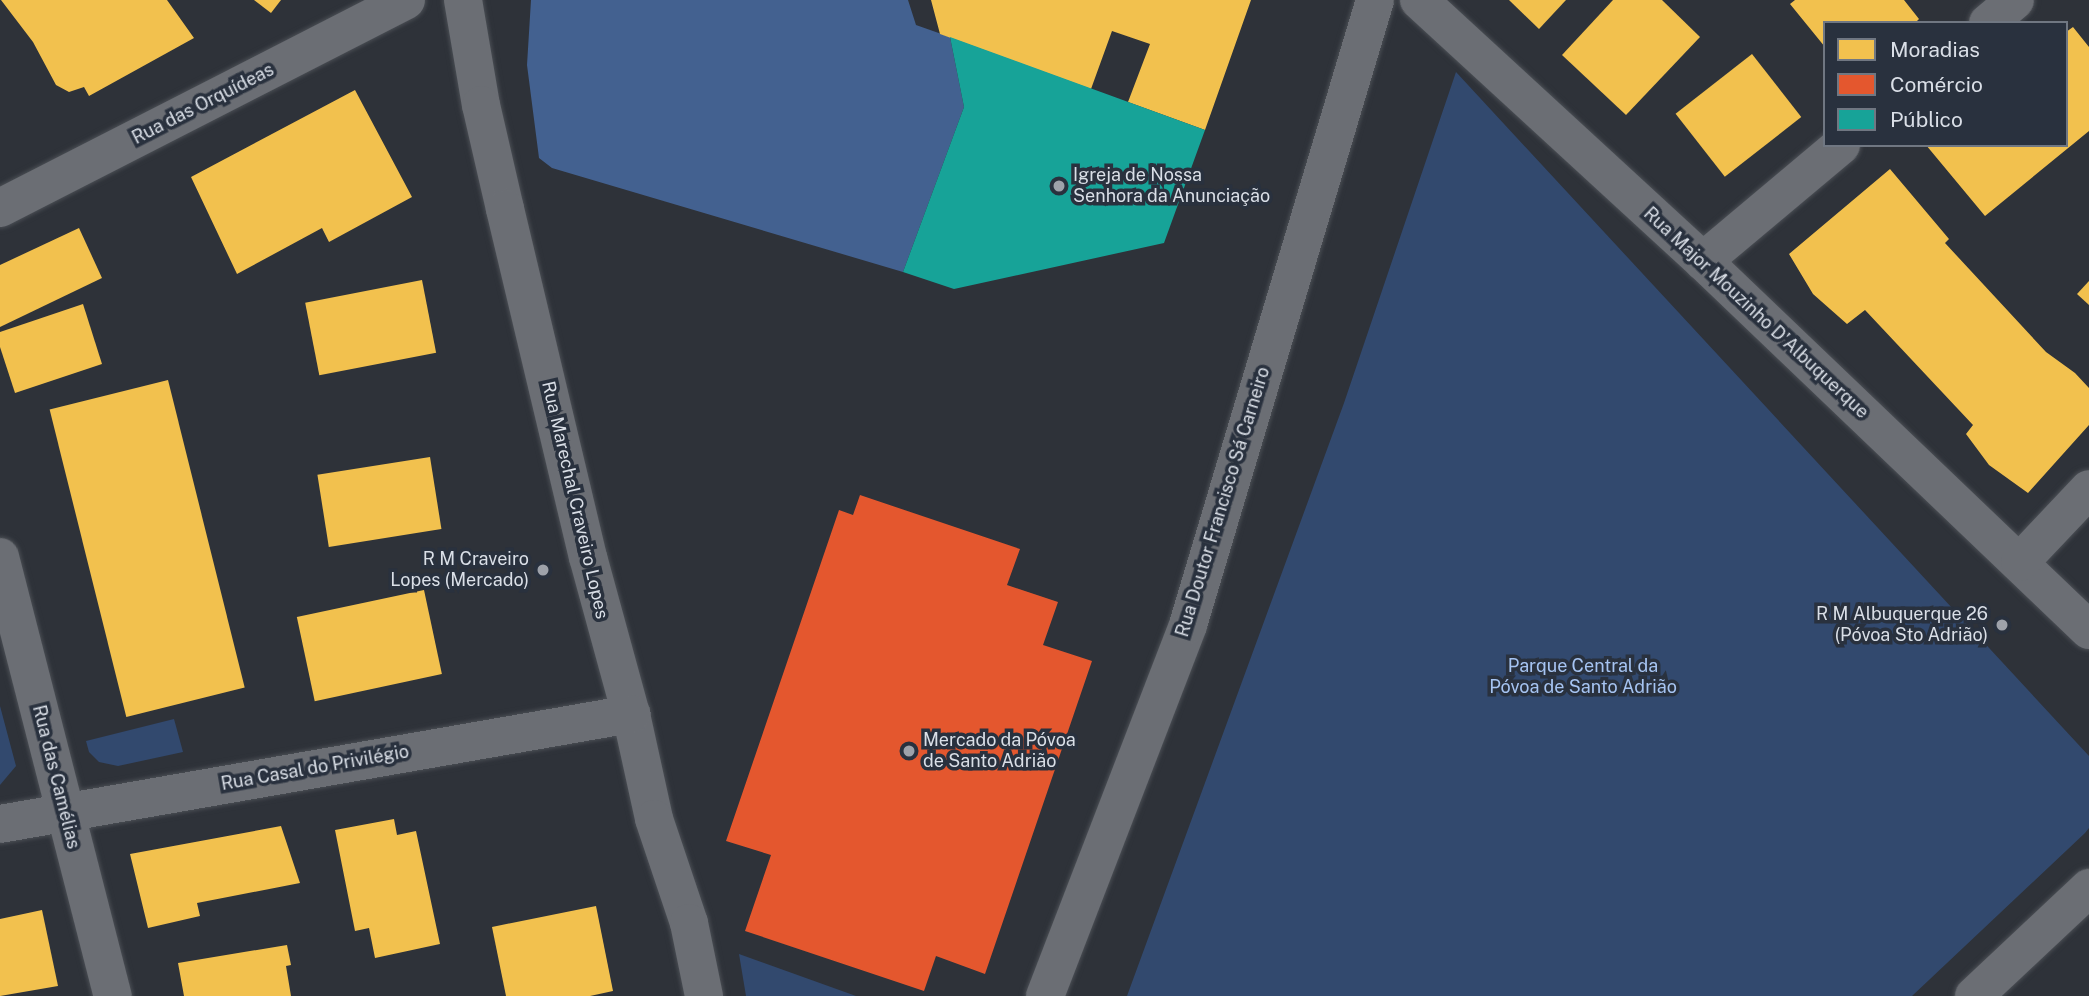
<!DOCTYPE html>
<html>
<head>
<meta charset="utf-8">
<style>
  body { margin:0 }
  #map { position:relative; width:2089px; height:996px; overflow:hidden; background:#2e3239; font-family:"Public Sans",sans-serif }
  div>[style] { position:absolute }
  .green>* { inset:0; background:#32496e }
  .forest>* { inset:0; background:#436190 }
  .homes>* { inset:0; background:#f2c14e; transform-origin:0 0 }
  .shops>* { inset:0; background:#e4572e }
  .public>* { inset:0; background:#17a398 }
  .roads { filter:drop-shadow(0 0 2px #4a4e54) drop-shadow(0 0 2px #4a4e54) }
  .minor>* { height:38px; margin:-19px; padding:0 19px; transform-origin:19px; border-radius:19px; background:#6b6e74 }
  .dots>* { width:19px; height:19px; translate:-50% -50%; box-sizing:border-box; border:4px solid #29313e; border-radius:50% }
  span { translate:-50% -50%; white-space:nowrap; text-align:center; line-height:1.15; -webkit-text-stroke:7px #29313e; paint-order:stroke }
  .street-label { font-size:18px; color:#dadfe7 }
  .poi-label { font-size:18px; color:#dadfe7 }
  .left { translate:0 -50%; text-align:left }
  .right { translate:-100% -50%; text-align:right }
  .park-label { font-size:18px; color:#a6c4f2 }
  .legend { position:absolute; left:1823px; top:21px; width:245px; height:126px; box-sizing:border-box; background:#29313e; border:2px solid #707782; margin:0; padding:9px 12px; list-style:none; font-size:21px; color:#dadfe7 }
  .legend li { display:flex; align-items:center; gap:14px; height:35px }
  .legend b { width:35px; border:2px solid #707782 }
</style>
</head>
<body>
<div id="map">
  <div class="green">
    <div style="clip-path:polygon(1456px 72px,2089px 756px,2089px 828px,2085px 833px,1912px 996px,1127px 996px,1344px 403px)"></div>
    <div style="clip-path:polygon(0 706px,16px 766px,0 785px)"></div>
    <div style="clip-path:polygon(174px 719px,183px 752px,118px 766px,99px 762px,89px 752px,86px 741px)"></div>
    <div style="clip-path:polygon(739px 954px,856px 996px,746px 996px)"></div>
  </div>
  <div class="forest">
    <div style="clip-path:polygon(531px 0,908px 0,916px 25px,950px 37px,964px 107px,903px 272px,552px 168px,539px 158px,527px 65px)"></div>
  </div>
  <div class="homes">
    <div style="clip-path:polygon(1px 0,167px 0,194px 38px,89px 96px,84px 87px,69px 92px,56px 85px,33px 42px)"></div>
    <div style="clip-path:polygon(254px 0,281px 0,271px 13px)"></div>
    <div style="clip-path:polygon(931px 0,1251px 0,1205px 130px,1128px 102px,1150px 44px,1112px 31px,1091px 89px,940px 34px)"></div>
    <div style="clip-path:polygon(1509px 0,1566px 0,1539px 29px)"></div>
    <div style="clip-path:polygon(1613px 0,1662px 0,1700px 37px,1626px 115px,1562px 55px)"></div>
    <div style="clip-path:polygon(1795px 0,1904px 0,1919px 19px,1915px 23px,1825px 23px,1825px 47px,1790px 4px)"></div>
    <div style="clip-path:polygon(2073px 27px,2089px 47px,2089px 131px,1985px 216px,1926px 145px,2066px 145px,2066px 32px)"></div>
    <div style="left:1752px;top:54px;width:80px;height:97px;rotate:52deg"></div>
    <div style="clip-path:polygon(355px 90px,412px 197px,329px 242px,322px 228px,237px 274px,191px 177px)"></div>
    <div style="clip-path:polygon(1890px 169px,1949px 239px,1945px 243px,2046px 352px,2075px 373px,2089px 388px,2089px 425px,2028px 493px,1989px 465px,1966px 434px,1973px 425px,1865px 310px,1847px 324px,1813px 294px,1789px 254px)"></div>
    <div style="clip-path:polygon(79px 228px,102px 278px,0 327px,0 265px)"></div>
    <div style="left:422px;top:280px;width:74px;height:119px;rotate:79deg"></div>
    <div style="clip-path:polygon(2089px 281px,2089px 305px,2077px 294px)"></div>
    <div style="clip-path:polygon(83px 304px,102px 364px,15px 393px,0 347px,0 332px)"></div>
    <div style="left:168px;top:380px;width:317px;height:122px;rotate:76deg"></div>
    <div style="left:430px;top:457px;width:73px;height:114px;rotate:81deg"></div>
    <div style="left:424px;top:590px;width:86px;height:130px;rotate:78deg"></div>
    <div style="clip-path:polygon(394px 819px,397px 835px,416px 831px,440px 944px,375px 958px,369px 928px,355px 931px,335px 830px)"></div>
    <div style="clip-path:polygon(281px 826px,300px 883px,197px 903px,200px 916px,148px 928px,130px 854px)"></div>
    <div style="clip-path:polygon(596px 906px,613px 991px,590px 996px,506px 996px,492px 927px)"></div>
    <div style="clip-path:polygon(42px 910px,58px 986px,0 996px,0 919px)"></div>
    <div style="clip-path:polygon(287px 945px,291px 965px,286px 966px,291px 996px,184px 996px,178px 963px)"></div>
  </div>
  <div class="shops">
    <div style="clip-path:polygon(860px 495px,1020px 549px,1007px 585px,1058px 602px,1043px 645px,1092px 661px,985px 974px,936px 956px,924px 991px,745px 931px,771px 855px,726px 841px,839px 510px,853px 515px)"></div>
  </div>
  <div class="public">
    <div style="clip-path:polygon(950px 37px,1205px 130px,1164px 243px,954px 289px,903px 272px,964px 107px)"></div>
  </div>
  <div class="roads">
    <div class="minor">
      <div style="left:463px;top:0;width:107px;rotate:80.3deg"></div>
      <div style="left:481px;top:105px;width:107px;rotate:77deg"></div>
      <div style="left:505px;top:209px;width:358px;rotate:76.6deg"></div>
      <div style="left:588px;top:557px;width:163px;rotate:74.7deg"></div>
      <div style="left:631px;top:714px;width:107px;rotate:77.6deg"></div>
      <div style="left:654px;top:819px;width:110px;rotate:71.4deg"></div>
      <div style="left:689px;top:923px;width:75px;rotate:78.4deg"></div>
      <div style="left:1419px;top:0;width:386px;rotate:42.6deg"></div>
      <div style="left:1703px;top:261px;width:534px;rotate:43.71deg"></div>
      <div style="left:1988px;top:23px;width:35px;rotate:-40deg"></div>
      <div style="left:0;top:208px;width:456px;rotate:-27.1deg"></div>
      <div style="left:1703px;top:261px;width:180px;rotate:-40deg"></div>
      <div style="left:0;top:557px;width:453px;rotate:75.6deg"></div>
      <div style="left:2020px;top:562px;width:100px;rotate:-46.6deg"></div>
      <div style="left:0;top:824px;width:641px;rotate:-9.89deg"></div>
      <div style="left:1045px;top:996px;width:398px;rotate:-68.9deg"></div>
      <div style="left:1188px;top:625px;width:652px;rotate:-73.34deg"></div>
      <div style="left:1974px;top:996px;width:158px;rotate:-43.2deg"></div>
    </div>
  </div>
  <div class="dots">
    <div style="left:1059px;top:186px;background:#9ea2aa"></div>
    <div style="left:543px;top:570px;background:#9ea2aa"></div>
    <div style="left:2002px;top:625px;background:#9ea2aa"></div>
    <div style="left:909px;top:751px;background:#9ea2aa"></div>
  </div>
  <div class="street-label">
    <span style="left:203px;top:104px;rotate:-27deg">Rua das Orquídeas</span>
    <span style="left:1756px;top:313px;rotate:43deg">Rua Major Mouzinho D'Albuquerque</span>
    <span style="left:575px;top:500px;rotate:77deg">Rua Marechal Craveiro Lopes</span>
    <span style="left:1223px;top:502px;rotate:-73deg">Rua Doutor Francisco Sá Carneiro</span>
    <span style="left:315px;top:768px;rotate:-10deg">Rua Casal do Privilégio</span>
    <span style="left:56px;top:777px;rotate:76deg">Rua das Camélias</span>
  </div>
  <div class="poi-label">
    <span class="left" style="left:1073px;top:186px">Igreja de Nossa<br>Senhora da Anunciação</span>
    <span class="right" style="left:529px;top:570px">R M Craveiro<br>Lopes (Mercado)</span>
    <span class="right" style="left:1988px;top:625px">R M Albuquerque 26<br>(Póvoa Sto Adrião)</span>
    <span class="left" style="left:923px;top:751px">Mercado da Póvoa<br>de Santo Adrião</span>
  </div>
  <div class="park-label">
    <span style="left:1583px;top:677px">Parque Central da<br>Póvoa de Santo Adrião</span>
  </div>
  <ul class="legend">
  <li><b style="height:19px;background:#f2c14e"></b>Moradias</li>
  <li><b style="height:19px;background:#e4572e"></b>Comércio</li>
  <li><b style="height:19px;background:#17a398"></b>Público</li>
  </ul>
</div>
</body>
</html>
